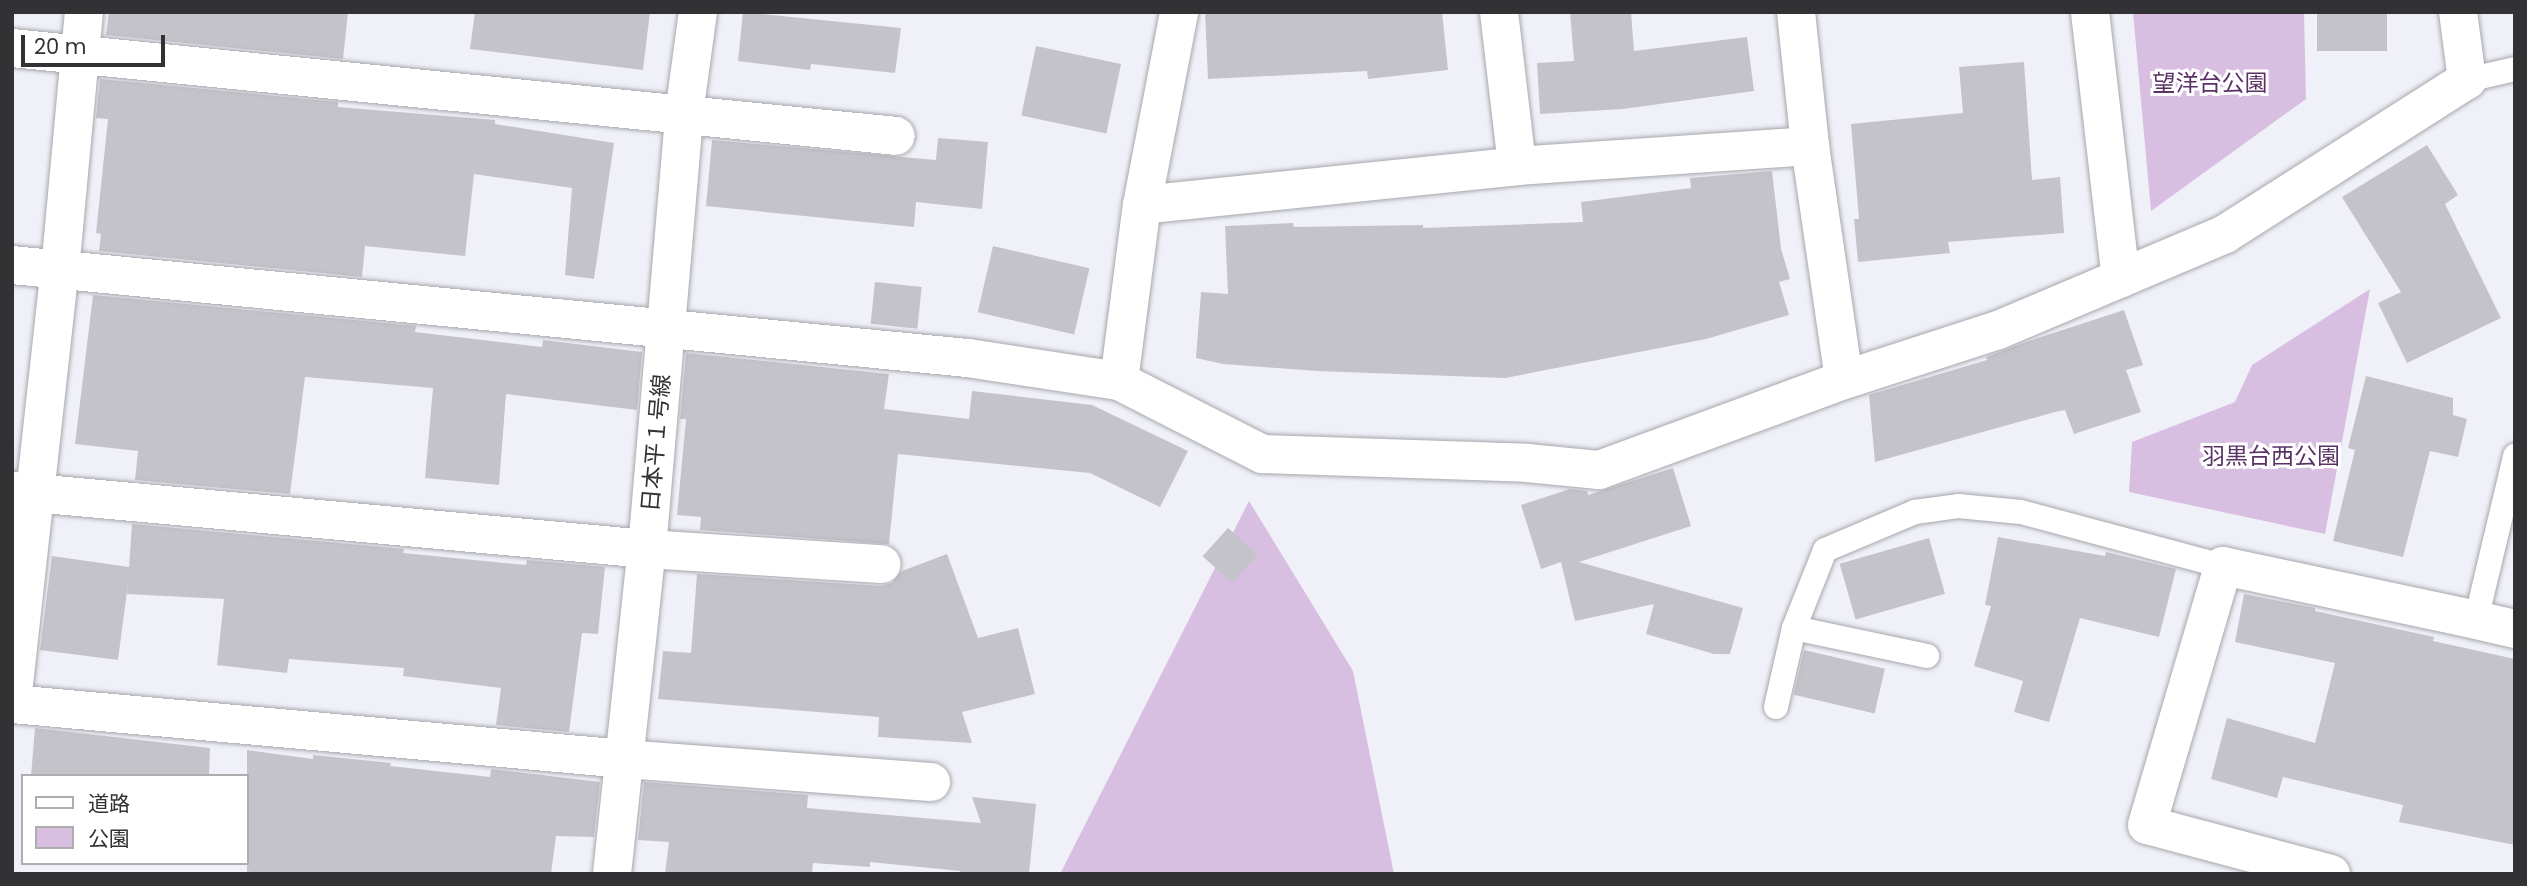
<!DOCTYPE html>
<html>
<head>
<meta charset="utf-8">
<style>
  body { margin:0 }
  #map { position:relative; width:2527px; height:886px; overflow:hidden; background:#f0f1f8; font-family:Poppins,"Noto Sans JP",sans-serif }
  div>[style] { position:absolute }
  .green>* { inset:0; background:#d8bfe1 }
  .building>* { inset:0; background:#c5c3ca; transform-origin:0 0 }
  .roads { filter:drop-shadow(0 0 2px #a6a7ad) drop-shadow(0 0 2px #a6a7ad) }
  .lane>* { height:24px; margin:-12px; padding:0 12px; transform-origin:12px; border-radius:12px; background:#fff }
  .street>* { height:38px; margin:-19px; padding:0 19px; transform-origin:19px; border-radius:19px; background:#fff }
  .secondary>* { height:38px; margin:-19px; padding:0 19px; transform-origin:19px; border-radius:19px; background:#fff }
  span { translate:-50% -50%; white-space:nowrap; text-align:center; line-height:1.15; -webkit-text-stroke:6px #fff; paint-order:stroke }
  .park-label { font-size:23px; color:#593165 }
  .street-label { font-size:23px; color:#323235 }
  .frame { position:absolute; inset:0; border:14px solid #323235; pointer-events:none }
  .legend { position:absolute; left:21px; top:774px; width:228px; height:91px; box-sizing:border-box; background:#fff; border:2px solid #adadae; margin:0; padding:9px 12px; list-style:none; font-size:21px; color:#323235 }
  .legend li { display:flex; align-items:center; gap:14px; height:35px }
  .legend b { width:35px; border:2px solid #adadae }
  .scale { position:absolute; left:21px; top:35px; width:144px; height:32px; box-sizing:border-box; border:4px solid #323235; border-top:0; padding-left:9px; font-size:21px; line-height:24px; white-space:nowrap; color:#323235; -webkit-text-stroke:5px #fff; paint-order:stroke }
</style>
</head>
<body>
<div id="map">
  <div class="green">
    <div style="clip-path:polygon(2133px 12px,2304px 12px,2306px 99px,2151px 211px)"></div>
    <div style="clip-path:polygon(2370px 289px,2325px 534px,2129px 492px,2132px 442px,2235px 402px,2252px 365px)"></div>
    <div style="clip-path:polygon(1249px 501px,1353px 671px,1394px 874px,1060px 874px)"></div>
  </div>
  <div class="building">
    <div style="clip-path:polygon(109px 12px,348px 12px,343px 59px,106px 35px)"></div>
    <div style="clip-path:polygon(475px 12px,650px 12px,643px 70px,470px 49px)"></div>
    <div style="clip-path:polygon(743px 12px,901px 28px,895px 73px,811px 64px,810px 70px,738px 61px)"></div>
    <div style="clip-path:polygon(1205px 12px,1442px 12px,1448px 70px,1368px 79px,1367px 71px,1208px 79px)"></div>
    <div style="clip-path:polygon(1570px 12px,1631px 12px,1634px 51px,1747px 37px,1754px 91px,1623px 109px,1540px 114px,1537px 63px,1574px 61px)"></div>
    <div style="left:2317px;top:12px;width:70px;height:39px"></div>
    <div style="left:1036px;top:46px;width:87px;height:71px;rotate:12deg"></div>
    <div style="clip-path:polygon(2024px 62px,2032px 180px,2060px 177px,2064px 233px,1948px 242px,1950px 253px,1858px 262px,1854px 219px,1859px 219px,1851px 124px,1963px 113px,1959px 67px)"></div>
    <div style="clip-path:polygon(100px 79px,338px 102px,338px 107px,495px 120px,495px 124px,614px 143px,594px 279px,565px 275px,572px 188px,474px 174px,465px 256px,365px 246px,362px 277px,99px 251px,101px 234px,96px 233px,108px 119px,96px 118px)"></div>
    <div style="clip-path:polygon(938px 138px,988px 142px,982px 209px,916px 202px,914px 227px,706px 206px,712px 140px,936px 160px)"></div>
    <div style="clip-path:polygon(2427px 145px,2458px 195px,2445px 204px,2501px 318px,2407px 363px,2378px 303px,2401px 292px,2342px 197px)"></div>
    <div style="clip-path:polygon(1772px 171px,1781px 249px,1790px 279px,1779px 282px,1789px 315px,1706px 339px,1505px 378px,1317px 371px,1223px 364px,1196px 358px,1201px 292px,1228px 294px,1225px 226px,1293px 223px,1294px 227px,1423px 225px,1423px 228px,1583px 222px,1581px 202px,1691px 188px,1690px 178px)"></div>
    <div style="left:993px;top:246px;width:99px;height:68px;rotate:13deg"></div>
    <div style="left:875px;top:282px;width:47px;height:42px;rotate:6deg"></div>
    <div style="clip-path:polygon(93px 295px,416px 326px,415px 332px,542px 347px,543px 340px,642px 352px,637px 410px,506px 394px,499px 485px,425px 478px,433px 388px,305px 377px,290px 494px,135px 480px,138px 451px,75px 444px)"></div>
    <div style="clip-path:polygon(2124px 310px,2143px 365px,2126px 370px,2141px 412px,2074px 434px,2065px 410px,2055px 412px,1875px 462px,1869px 395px,1987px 360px,1986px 357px,2026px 342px)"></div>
    <div style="clip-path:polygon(686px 353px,889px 374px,884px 409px,969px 419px,972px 391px,1092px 405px,1188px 451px,1160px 507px,1090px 473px,898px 454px,889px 544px,700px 530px,701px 517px,677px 515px,686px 419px,680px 419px)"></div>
    <div style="clip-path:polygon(2366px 376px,2453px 398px,2453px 415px,2467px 419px,2458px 457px,2430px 451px,2403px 557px,2333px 541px,2355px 450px,2348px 448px)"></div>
    <div style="clip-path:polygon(1673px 468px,1691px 526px,1579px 562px,1743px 608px,1730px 654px,1714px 654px,1646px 634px,1654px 604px,1575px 621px,1561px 562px,1541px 569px,1521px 505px,1570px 489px,1587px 491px,1588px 495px)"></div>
    <div style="clip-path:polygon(132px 524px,404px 549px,403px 553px,526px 565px,527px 560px,605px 567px,598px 634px,582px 633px,569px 732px,496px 725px,501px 688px,403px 676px,404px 668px,289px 659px,287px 673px,217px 665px,224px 599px,127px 594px,128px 584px,118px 660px,40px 650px,52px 556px,129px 567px)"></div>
    <div style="left:1228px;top:528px;width:40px;height:38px;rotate:42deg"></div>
    <div style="clip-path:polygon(1998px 537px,2105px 556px,2106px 552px,2176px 569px,2159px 637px,2080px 618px,2049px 722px,2014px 712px,2023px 681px,1974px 666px,1991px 606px,1985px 605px)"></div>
    <div style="left:1929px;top:538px;width:58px;height:93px;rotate:74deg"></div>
    <div style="clip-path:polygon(947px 554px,978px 638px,1018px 628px,1035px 694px,962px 712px,972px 743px,878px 737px,879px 717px,658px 699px,663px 651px,691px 653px,697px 574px,881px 586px,892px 583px,902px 571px)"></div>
    <div style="clip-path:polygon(2244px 594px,2315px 608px,2315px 611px,2434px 637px,2433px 641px,2515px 659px,2515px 845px,2399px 822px,2403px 805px,2283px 777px,2277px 798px,2211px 779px,2227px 718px,2315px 743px,2335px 663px,2235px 642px)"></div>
    <div style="left:1804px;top:650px;width:83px;height:46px;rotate:13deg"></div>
    <div style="clip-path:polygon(35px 728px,210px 748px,209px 776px,31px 776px)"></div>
    <div style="clip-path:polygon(247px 750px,313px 759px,313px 755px,391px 763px,390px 766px,490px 777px,491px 769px,600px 782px,594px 837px,556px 836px,551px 874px,247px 874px)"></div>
    <div style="clip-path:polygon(644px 782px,808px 795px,807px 808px,981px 823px,972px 797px,1036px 804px,1029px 874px,960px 874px,960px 871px,870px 862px,870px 867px,813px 863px,812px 874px,665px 874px,669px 842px,638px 840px)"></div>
  </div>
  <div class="roads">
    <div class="lane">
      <div style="left:2467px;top:80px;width:49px;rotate:-12.9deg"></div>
      <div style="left:2476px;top:620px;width:169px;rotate:-76.6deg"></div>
      <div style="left:1794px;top:628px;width:136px;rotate:11.9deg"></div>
      <div style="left:1776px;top:707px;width:81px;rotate:-77.2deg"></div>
      <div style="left:1794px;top:628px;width:84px;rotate:-68.3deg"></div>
      <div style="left:1825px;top:550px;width:98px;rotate:-22.9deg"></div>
      <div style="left:1915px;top:512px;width:43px;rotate:-7.9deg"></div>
      <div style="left:1958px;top:506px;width:63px;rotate:5.4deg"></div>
      <div style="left:2021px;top:512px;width:209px;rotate:15deg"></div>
    </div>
    <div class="street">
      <div style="left:1499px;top:12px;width:155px;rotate:83.3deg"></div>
      <div style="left:1796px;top:12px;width:135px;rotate:84deg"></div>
      <div style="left:1810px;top:146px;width:236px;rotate:81.7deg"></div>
      <div style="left:2090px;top:12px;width:268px;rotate:83.4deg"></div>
      <div style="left:12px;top:48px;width:888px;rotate:5.68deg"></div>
      <div style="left:1142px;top:205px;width:377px;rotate:-5.9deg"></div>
      <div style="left:1517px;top:166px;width:294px;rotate:-3.9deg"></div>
      <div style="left:1119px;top:381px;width:177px;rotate:-82.6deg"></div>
      <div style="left:1142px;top:205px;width:197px;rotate:-79.1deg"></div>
      <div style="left:12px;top:491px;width:638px;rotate:5.22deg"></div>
      <div style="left:647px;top:549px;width:235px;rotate:3.7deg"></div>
      <div style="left:12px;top:702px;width:435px;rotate:-83.7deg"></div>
      <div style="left:60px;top:270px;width:259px;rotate:-84.7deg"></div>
      <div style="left:12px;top:704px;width:615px;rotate:5.13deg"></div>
      <div style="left:625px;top:759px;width:307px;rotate:4.3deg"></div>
      <div style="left:612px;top:874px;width:327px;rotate:-83.9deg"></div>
      <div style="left:647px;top:549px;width:437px;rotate:-85.1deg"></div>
      <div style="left:684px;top:114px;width:103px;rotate:-82.2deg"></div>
      <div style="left:2331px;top:874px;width:190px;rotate:-165.1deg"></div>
      <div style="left:2147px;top:825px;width:270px;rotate:-73.6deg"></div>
      <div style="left:2223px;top:566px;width:259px;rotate:12deg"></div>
    </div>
    <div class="secondary">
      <div style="left:12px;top:265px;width:961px;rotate:5.56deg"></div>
      <div style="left:968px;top:358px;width:153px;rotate:8.7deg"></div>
      <div style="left:1119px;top:381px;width:161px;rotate:27deg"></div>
      <div style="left:1262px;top:454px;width:265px;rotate:1.9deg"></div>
      <div style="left:1527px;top:463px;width:72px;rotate:5.6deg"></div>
      <div style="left:1599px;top:470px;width:261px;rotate:-20.2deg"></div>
      <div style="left:1844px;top:380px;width:162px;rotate:-18deg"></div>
      <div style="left:1998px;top:330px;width:246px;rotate:-22.9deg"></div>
      <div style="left:2225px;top:234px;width:287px;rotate:-32.5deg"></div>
      <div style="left:2467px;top:80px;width:69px;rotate:-97.5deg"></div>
      <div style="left:2476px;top:620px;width:40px;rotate:13deg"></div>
    </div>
  </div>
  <div class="park-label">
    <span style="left:2210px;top:83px">望洋台公園</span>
    <span style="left:2271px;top:456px">羽黒台西公園</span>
  </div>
  <div class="street-label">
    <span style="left:656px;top:443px;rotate:-85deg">日本平１号線</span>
  </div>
  <div class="frame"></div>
  <ul class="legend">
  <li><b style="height:9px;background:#fff"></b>道路</li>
  <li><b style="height:19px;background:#d8bfe1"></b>公園</li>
  </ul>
  <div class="scale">20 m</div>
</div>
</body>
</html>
